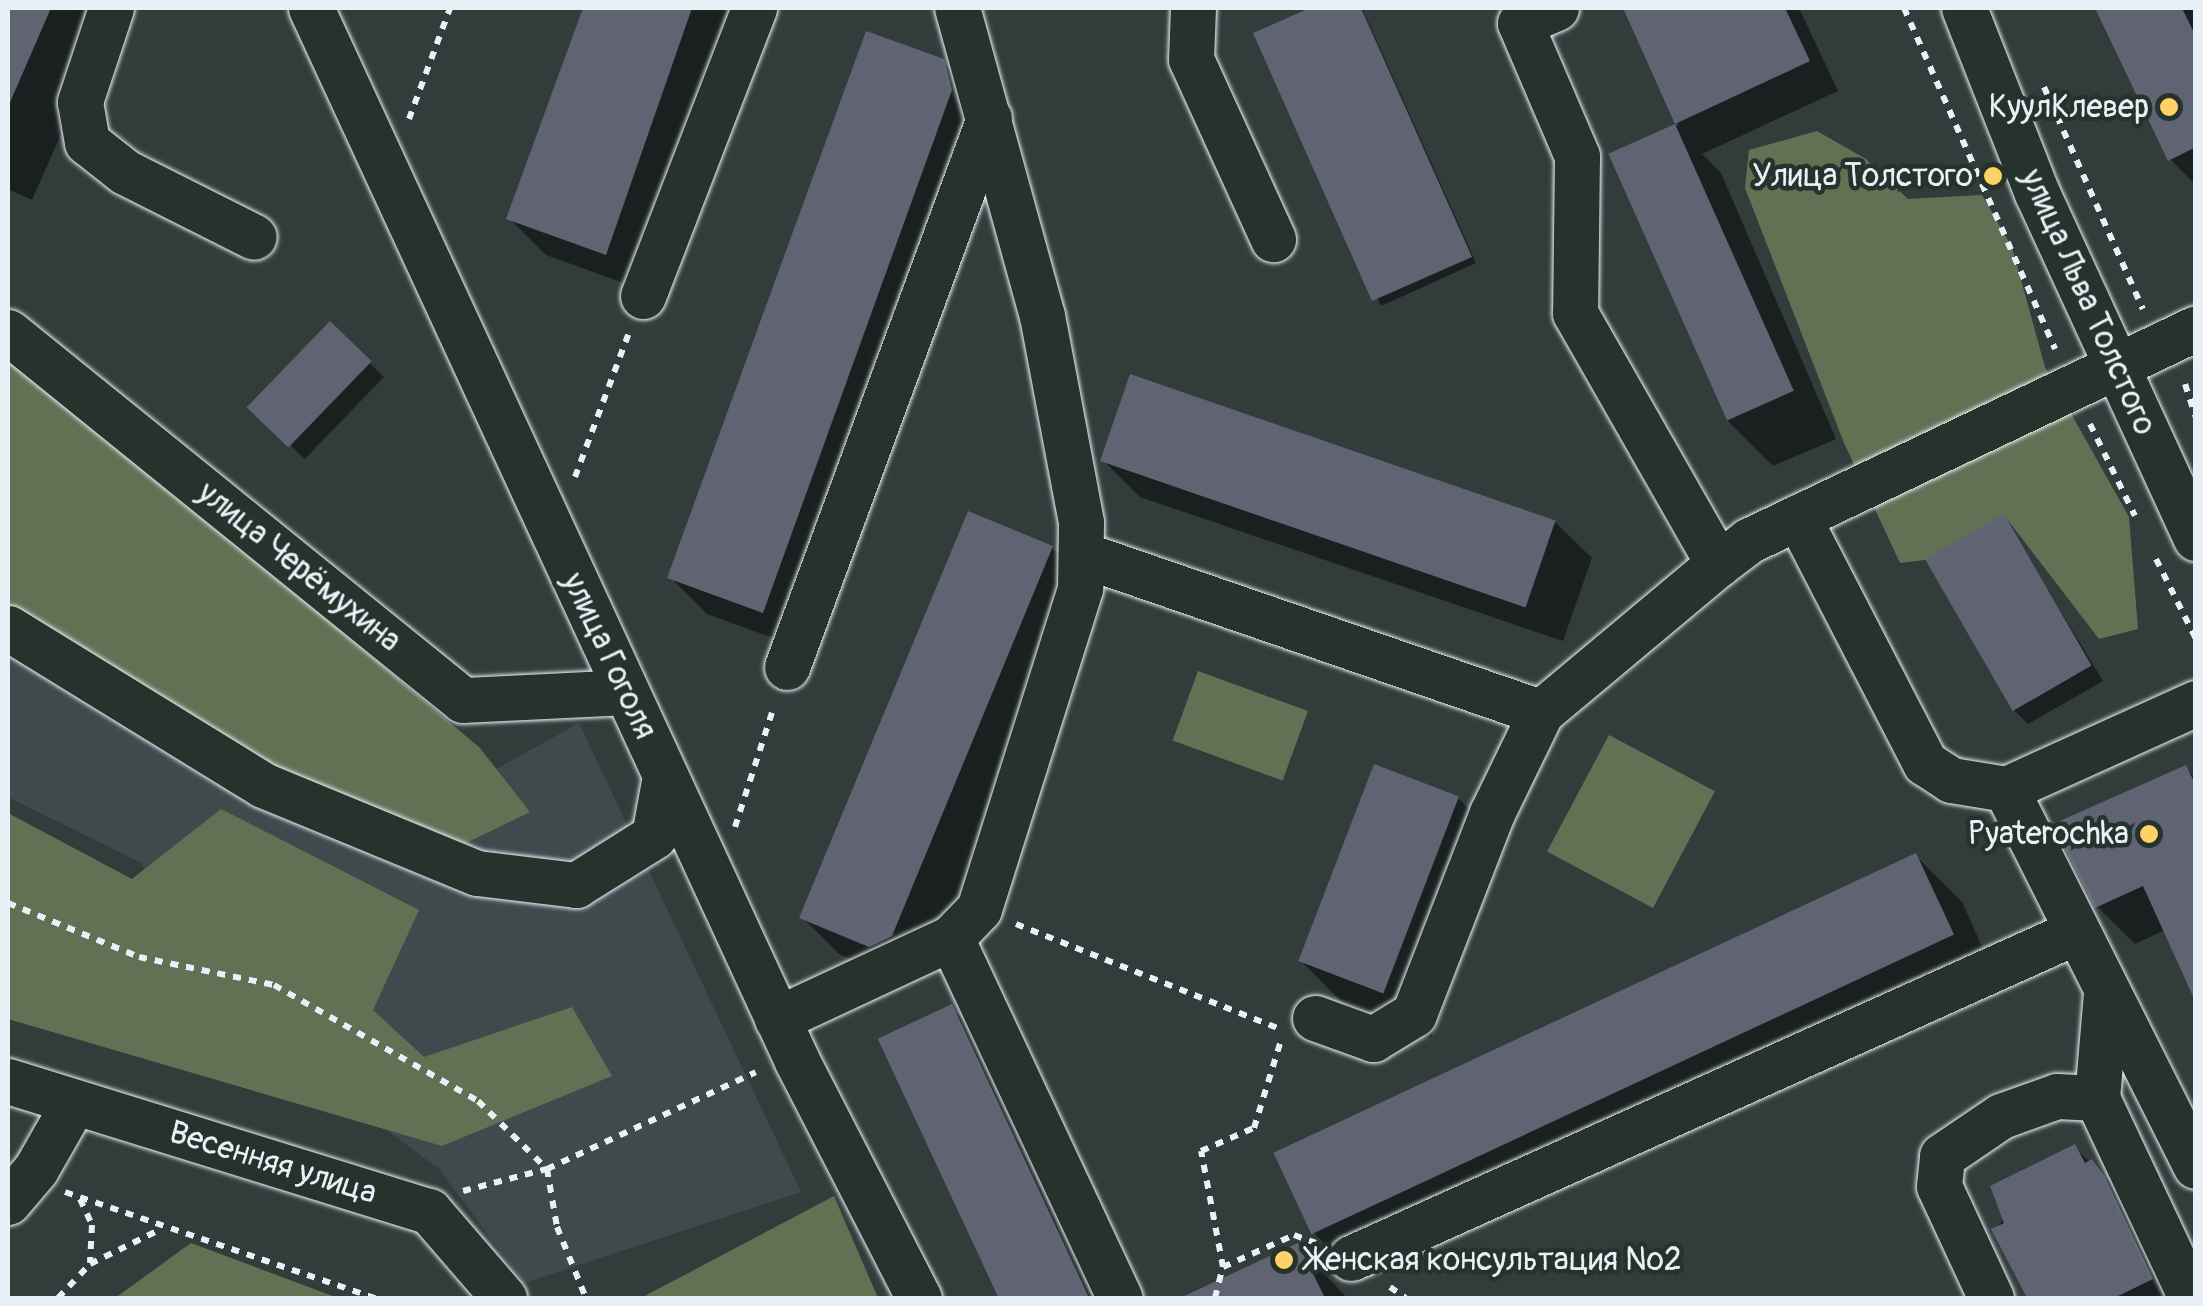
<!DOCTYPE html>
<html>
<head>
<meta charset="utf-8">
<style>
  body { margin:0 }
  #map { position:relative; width:2203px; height:1306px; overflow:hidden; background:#323d3b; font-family:Pangolin,sans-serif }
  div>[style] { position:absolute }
  .built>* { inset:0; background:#40494c }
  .green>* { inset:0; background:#617154; transform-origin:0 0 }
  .shadow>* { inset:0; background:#0007; transform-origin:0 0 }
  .building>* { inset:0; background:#606472; transform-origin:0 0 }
  .path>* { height:6px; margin-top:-3px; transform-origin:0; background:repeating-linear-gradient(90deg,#e8f1f8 0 8px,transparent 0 16px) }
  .roads { filter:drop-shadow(0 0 2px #e8f1f8) drop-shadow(0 0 2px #e8f1f8) }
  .minor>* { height:45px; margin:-22.5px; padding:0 22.5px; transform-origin:22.5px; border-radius:22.5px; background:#26332d }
  .dots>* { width:28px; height:28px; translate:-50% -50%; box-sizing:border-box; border:5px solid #26332d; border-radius:50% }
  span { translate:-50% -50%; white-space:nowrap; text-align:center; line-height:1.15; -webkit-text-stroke:9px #26332d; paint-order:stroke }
  .poi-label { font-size:32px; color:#e8f1f8 }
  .right { translate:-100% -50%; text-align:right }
  .left { translate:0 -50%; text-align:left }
  .street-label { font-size:32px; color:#e8f1f8 }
  .frame { position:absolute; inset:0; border:10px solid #e8f1f8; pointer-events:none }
</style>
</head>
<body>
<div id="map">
  <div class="built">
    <div style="clip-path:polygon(8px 513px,415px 814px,579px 723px,801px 1192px,524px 1283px,439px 1169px,262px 1037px,141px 863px,8px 797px)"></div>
  </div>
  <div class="green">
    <div style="clip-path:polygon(1817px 131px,1866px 159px,1908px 199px,1982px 195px,2012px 247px,2045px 367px,2129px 517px,2138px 629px,2099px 639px,2004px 515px,1925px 560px,1900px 563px,1844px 443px,1745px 188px,1749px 150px)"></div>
    <div style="clip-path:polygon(8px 349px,480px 748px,530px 812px,410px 870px,8px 611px)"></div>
    <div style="left:1198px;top:671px;width:117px;height:74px;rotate:20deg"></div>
    <div style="left:1609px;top:735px;width:120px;height:132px;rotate:28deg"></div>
    <div style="clip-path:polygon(221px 809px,419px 910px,373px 1010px,424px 1057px,572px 1007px,612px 1076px,442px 1146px,8px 1019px,8px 813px,132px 879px)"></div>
    <div style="clip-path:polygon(834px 1196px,878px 1298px,641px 1298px)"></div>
    <div style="clip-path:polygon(191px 1243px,338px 1298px,115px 1298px)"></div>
  </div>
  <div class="shadow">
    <div style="clip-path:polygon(8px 8px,117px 8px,32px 200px,8px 189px)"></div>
    <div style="clip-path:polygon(586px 8px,741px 8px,643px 290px,546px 255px,509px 218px)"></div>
    <div style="clip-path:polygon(1316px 8px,1362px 8px,1476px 263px,1381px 306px,1256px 34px)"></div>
    <div style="clip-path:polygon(1626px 8px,1799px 8px,1838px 91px,1702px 154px,1721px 173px,1836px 439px,1773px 466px,1727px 420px,1612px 154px,1679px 125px)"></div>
    <div style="clip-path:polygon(2098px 8px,2196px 8px,2196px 185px,2170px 159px)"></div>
    <div style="clip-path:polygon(942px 61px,980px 99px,800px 648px,707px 614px,670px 577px)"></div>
    <div style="left:330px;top:325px;width:75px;height:114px;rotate:44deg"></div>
    <div style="clip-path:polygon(1103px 460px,1554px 521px,1592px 558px,1563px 641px,1140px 497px)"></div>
    <div style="clip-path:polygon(2004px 518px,2103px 681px,2028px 724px,2014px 710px)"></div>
    <div style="clip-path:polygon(1052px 548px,1089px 585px,929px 973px,908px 983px,839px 954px,802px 917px)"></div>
    <div style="clip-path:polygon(2185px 768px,2196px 778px,2196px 997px,2165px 930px,2135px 944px,2097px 906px)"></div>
    <div style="clip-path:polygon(1458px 798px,1504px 844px,1431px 1038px,1348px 1008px,1302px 962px)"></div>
    <div style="clip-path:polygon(1916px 856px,1962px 902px,1998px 982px,1357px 1276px,1311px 1230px)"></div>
    <div style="clip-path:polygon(951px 1007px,988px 1044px,1105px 1298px,1000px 1298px,881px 1039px)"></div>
    <div style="clip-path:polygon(2074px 1147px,2145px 1215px,2189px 1298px,2030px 1298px,1994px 1230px)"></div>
    <div style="clip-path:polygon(1298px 1246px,1347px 1298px,1238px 1298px,1228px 1279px)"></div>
  </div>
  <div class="building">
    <div style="clip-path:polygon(8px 8px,51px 8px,8px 107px)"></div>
    <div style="clip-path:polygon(583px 8px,692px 8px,606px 255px,506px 219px)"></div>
    <div style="clip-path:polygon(1310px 8px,1361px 8px,1472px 257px,1372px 301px,1253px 33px)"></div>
    <div style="clip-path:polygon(1623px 8px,1785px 8px,1810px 61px,1675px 124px)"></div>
    <div style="clip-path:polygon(2095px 8px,2182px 8px,2196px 37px,2196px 147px,2168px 161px)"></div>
    <div style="clip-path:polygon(866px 31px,944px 59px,952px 90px,763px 613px,667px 578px)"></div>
    <div style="left:1675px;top:124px;width:292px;height:73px;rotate:66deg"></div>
    <div style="left:330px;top:321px;width:58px;height:120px;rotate:44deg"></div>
    <div style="left:1130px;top:374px;width:450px;height:92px;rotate:19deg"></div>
    <div style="clip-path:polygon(968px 511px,1053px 546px,892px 936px,869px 947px,799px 918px)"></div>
    <div style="left:2004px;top:514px;width:175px;height:91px;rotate:60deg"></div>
    <div style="left:1374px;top:764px;width:91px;height:211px;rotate:21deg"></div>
    <div style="clip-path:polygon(2186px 765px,2196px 786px,2196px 1003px,2143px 886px,2095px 908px,2053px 824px)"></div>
    <div style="left:1916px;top:853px;width:90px;height:709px;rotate:65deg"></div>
    <div style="left:952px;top:1004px;width:324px;height:82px;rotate:65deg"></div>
    <div style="clip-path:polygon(2075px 1144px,2085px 1163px,2092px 1159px,2105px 1177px,2153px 1279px,2114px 1298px,2027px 1298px,1991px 1229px,2004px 1223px,1990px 1186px)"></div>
    <div style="clip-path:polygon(1298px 1243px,1325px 1298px,1180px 1298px)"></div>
  </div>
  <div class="path">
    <div style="left:1904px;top:8px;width:373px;rotate:66.1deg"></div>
    <div style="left:2044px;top:87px;width:243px;rotate:66deg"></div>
    <div style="left:409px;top:119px;width:118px;rotate:-69.7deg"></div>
    <div style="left:2185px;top:384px;width:35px;rotate:72deg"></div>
    <div style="left:2090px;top:424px;width:102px;rotate:63.9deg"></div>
    <div style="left:575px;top:477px;width:152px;rotate:-69.5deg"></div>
    <div style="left:2156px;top:559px;width:89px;rotate:63.4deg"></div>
    <div style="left:735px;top:827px;width:127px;rotate:-72.1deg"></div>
    <div style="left:8px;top:903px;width:142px;rotate:22.4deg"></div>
    <div style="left:139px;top:957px;width:138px;rotate:11.7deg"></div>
    <div style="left:274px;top:985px;width:235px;rotate:29.6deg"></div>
    <div style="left:478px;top:1101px;width:97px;rotate:44.6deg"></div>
    <div style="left:547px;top:1169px;width:59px;rotate:80.2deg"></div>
    <div style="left:557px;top:1227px;width:77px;rotate:67.8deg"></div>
    <div style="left:1016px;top:924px;width:282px;rotate:21.7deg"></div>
    <div style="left:463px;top:1191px;width:87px;rotate:-14.7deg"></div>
    <div style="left:547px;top:1169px;width:230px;rotate:-24.9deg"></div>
    <div style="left:65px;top:1192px;width:328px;rotate:18.9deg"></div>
    <div style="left:80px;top:1199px;width:29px;rotate:65deg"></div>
    <div style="left:92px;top:1225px;width:38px;rotate:93deg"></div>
    <div style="left:1223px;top:1267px;width:118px;rotate:-100.7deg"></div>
    <div style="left:1201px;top:1151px;width:58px;rotate:-23.5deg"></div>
    <div style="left:1254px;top:1128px;width:92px;rotate:-72.9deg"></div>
    <div style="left:1390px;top:1287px;width:19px;rotate:35deg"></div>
    <div style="left:58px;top:1298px;width:47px;rotate:-46.7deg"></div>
    <div style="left:90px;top:1264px;width:77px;rotate:-26.2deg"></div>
    <div style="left:1215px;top:1298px;width:32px;rotate:-76deg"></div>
    <div style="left:1223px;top:1267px;width:78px;rotate:-24.3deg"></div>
    <div style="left:1294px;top:1235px;width:23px;rotate:20deg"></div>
  </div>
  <div class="roads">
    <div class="minor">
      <div style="left:111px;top:8px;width:99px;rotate:108.3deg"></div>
      <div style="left:80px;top:102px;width:41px;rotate:80.1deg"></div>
      <div style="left:87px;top:142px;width:48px;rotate:38.3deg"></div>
      <div style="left:125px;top:172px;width:144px;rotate:26.7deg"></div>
      <div style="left:311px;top:8px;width:1160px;rotate:65.22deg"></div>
      <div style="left:797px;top:1061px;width:267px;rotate:62.8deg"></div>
      <div style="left:1193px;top:8px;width:51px;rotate:92.2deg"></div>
      <div style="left:1191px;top:59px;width:198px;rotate:65.5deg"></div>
      <div style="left:1556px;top:8px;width:39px;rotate:157deg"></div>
      <div style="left:1520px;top:23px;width:145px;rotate:66.8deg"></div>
      <div style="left:1577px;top:156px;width:157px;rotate:90.7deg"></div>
      <div style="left:1575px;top:313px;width:289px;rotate:60.3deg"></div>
      <div style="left:1964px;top:8px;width:199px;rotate:68.5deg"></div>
      <div style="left:2037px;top:193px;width:380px;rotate:65.3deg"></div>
      <div style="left:643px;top:296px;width:309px;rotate:-68.9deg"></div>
      <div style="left:8px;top:332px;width:585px;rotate:38.97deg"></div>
      <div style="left:463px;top:700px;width:163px;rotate:-2.8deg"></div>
      <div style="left:1798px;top:517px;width:277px;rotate:62.7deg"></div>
      <div style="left:1925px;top:763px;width:31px;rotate:33deg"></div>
      <div style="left:1951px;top:780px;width:56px;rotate:9.3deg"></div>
      <div style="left:1084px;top:555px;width:483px;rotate:19deg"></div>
      <div style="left:8px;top:628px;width:299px;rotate:31.6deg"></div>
      <div style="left:263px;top:785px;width:231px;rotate:22.4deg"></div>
      <div style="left:477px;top:873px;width:100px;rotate:6.9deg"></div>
      <div style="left:576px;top:885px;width:92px;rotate:-32.1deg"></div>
      <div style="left:654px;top:836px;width:61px;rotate:-79.6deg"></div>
      <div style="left:787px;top:667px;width:585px;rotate:-69.8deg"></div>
      <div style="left:2196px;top:703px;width:209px;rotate:155.6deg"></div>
      <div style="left:2006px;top:789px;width:422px;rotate:63.3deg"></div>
      <div style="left:951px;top:938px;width:398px;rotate:64.9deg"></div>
      <div style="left:2106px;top:993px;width:105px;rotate:94.9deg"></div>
      <div style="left:2097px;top:1098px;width:221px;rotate:64.8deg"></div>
      <div style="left:1315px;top:1018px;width:62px;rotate:19.9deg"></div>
      <div style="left:1373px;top:1039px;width:48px;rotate:-31.4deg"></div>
      <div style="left:1414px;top:1014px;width:216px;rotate:-68.8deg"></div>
      <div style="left:1492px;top:813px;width:112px;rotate:-64.1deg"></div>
      <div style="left:1541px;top:712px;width:231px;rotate:-39.9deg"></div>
      <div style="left:1718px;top:564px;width:38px;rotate:-37deg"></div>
      <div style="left:1748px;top:541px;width:496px;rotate:-25.4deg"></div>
      <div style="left:777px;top:1019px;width:192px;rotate:-25deg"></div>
      <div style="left:951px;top:938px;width:40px;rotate:-46deg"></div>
      <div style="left:979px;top:909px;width:337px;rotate:-72.5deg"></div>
      <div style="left:1080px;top:588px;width:66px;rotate:-89.1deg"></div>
      <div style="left:1081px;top:522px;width:210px;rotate:-100.7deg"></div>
      <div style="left:1042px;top:316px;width:320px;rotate:-105.4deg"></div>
      <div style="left:8px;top:1081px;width:441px;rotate:17.2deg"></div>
      <div style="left:429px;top:1211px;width:115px;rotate:49.2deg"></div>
      <div style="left:8px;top:1202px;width:43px;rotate:-49.7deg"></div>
      <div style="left:36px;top:1169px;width:77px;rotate:-60.4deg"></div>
      <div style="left:1351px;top:1258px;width:794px;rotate:-24.24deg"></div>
      <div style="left:1991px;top:1298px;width:123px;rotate:-114.9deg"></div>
      <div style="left:1939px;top:1186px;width:30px;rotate:-84deg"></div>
      <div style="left:1942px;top:1156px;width:71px;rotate:-34.1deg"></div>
      <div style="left:2001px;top:1116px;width:59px;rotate:-19.7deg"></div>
      <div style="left:2057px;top:1096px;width:40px;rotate:2.9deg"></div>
    </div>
  </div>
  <div class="dots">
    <div style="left:2169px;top:107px;background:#ffd166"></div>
    <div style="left:1993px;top:176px;background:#ffd166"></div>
    <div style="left:2149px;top:834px;background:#ffd166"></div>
    <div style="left:1284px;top:1260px;background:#ffd166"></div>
  </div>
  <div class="poi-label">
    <span class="right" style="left:2149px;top:107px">КуулКлевер</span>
    <span class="right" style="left:1973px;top:176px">Улица Толстого</span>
    <span class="right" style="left:2129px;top:834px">Pyaterochka</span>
    <span class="left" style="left:1306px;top:1260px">Женская консультация №2</span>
  </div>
  <div class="street-label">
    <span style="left:2088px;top:302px;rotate:66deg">улица Льва Толстого</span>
    <span style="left:299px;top:567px;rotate:39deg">улица Черёмухина</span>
    <span style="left:609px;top:656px;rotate:65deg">улица Гоголя</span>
    <span style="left:273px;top:1163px;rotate:17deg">Весенняя улица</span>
  </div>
  <div class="frame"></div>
</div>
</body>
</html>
